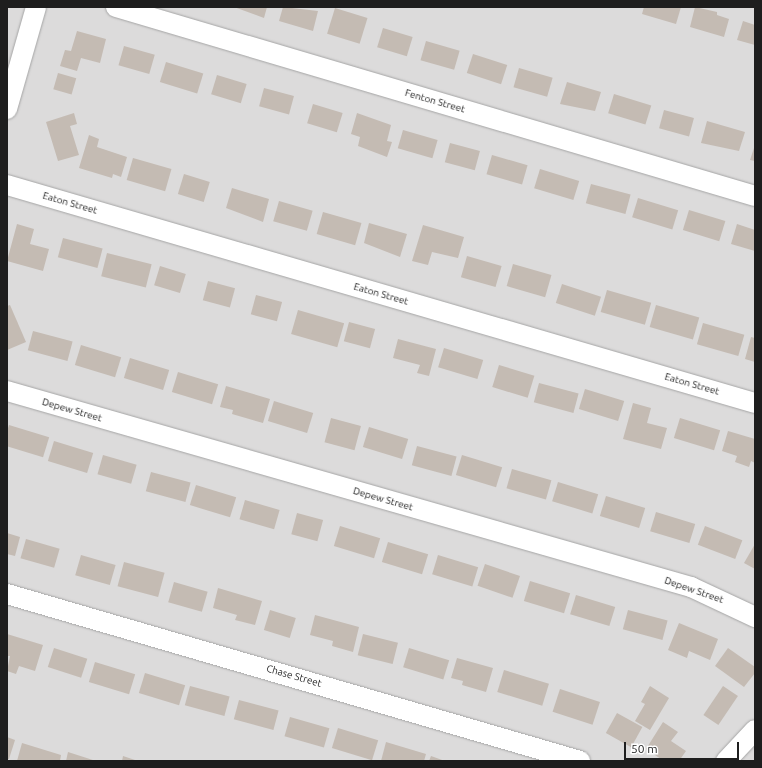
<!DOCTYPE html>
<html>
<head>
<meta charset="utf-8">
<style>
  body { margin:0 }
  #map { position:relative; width:762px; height:768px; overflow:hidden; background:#efebe4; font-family:Ubuntu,sans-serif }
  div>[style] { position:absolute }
  .residential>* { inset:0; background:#dcdbdb; transform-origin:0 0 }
  .building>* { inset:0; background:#c4bbb3; transform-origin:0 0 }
  .roads { filter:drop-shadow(0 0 1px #a5a5a5) drop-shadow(0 0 1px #a5a5a5) }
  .minor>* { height:20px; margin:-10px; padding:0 10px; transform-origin:10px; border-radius:10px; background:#fff }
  span { translate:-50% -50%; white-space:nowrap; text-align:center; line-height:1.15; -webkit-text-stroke:3px #fff; paint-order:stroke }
  .street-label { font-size:10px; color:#1e1e1e }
  .frame { position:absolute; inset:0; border:8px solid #1e1e1e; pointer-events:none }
  .scale { position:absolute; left:624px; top:742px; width:115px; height:18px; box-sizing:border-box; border:2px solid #1e1e1e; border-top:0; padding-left:5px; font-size:12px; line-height:14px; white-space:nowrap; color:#1e1e1e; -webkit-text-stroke:3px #fff; paint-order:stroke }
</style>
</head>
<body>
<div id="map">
  <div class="residential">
    <div style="left:7px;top:7px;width:748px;height:754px"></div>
  </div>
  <div class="building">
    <div style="clip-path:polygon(234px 7px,267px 7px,264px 18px)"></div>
    <div style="clip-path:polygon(283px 7px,318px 11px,313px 31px,279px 21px)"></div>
    <div style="clip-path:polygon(644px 7px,681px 7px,676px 24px,642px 14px)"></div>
    <div style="clip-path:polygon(695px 7px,717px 12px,717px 15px,729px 19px,724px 37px,690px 27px)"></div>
    <div style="left:335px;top:8px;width:34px;height:27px;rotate:17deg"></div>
    <div style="clip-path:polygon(743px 21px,755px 25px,755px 45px,737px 40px)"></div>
    <div style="left:383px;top:28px;width:31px;height:20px;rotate:17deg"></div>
    <div style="clip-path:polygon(77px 31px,106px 39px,100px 63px,81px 58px,77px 71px,60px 66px,65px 50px,71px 51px)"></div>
    <div style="left:426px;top:41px;width:35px;height:20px;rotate:16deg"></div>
    <div style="left:124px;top:46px;width:32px;height:20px;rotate:16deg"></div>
    <div style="left:473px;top:54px;width:36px;height:20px;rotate:18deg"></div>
    <div style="left:166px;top:62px;width:39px;height:21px;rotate:17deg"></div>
    <div style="left:519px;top:68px;width:35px;height:20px;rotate:16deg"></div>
    <div style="left:58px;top:73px;width:19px;height:17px;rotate:16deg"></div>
    <div style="left:217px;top:75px;width:31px;height:20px;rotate:17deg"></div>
    <div style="clip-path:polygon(567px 82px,601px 92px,595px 111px,560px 104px)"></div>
    <div style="left:264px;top:88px;width:31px;height:19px;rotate:15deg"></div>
    <div style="left:614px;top:94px;width:39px;height:20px;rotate:17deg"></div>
    <div style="left:313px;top:104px;width:31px;height:20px;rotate:17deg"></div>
    <div style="left:664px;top:110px;width:31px;height:19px;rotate:15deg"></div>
    <div style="clip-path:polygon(74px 113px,77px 124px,70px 126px,79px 155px,58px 161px,46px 122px)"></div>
    <div style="clip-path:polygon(357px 113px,391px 125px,387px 141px,392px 142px,387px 157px,358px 146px,360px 137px,351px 134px)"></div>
    <div style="clip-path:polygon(707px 121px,745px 132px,739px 151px,701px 143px)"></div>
    <div style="left:403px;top:130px;width:36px;height:19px;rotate:16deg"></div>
    <div style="clip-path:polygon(89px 135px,99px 139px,97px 147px,127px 157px,121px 177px,113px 174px,112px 178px,79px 168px)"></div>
    <div style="left:450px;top:143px;width:31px;height:20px;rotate:15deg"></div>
    <div style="clip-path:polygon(755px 145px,755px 161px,750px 160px)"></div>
    <div style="left:492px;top:155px;width:37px;height:20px;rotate:16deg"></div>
    <div style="left:133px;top:158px;width:40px;height:23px;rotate:16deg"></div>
    <div style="left:540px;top:169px;width:41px;height:20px;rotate:17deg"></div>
    <div style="left:184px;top:174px;width:27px;height:21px;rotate:17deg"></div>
    <div style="left:591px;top:184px;width:41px;height:20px;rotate:15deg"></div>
    <div style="clip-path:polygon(232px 188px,269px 199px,263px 222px,226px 208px)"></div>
    <div style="left:638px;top:198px;width:42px;height:20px;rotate:17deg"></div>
    <div style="left:279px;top:201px;width:35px;height:21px;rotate:16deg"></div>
    <div style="left:689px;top:210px;width:38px;height:21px;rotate:17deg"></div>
    <div style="left:323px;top:212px;width:40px;height:23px;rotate:16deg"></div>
    <div style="clip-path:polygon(369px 223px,407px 234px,400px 257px,364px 243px)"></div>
    <div style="clip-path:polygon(17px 224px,34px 229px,30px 244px,49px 249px,43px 271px,7px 261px)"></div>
    <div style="clip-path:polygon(737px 224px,755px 230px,755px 251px,731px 244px)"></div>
    <div style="clip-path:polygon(423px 225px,464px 237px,458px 258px,432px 252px,428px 265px,412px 261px)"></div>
    <div style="left:63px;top:238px;width:41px;height:20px;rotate:15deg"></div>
    <div style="left:107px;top:253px;width:46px;height:24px;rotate:14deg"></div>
    <div style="left:467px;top:256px;width:36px;height:22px;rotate:16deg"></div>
    <div style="left:513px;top:264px;width:40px;height:23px;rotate:16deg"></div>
    <div style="left:160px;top:266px;width:27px;height:20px;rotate:17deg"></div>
    <div style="left:208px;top:281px;width:28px;height:20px;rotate:15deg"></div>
    <div style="left:562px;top:284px;width:41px;height:20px;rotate:18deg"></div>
    <div style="left:607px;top:290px;width:46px;height:23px;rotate:16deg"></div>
    <div style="left:256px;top:295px;width:27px;height:20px;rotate:15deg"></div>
    <div style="clip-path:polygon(10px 305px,26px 342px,7px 350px,7px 306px)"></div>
    <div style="left:656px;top:305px;width:45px;height:23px;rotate:16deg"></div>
    <div style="left:298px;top:310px;width:48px;height:25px;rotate:16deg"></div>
    <div style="left:349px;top:322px;width:27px;height:20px;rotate:15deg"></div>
    <div style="left:703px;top:323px;width:43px;height:22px;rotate:16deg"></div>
    <div style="left:33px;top:331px;width:41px;height:20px;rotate:15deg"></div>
    <div style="clip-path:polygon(751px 337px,755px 338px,755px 362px,745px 359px)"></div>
    <div style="clip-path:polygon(398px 339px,436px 349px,429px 376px,417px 373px,420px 365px,393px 358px)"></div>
    <div style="left:81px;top:345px;width:42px;height:21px;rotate:17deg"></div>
    <div style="left:444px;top:348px;width:41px;height:20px;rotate:17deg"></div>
    <div style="left:130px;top:358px;width:41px;height:21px;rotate:17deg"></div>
    <div style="left:499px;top:365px;width:37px;height:23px;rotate:17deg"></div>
    <div style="left:178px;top:372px;width:42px;height:21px;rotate:17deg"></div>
    <div style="left:539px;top:383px;width:41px;height:20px;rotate:15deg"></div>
    <div style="clip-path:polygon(226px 386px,270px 399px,263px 423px,232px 414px,233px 410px,220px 407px)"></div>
    <div style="left:585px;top:389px;width:41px;height:21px;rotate:17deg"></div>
    <div style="left:274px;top:401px;width:41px;height:21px;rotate:17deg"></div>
    <div style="clip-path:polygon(633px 403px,651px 408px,647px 423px,667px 428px,661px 449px,623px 439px)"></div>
    <div style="left:331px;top:418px;width:31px;height:25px;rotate:15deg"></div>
    <div style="left:680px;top:418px;width:42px;height:21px;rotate:17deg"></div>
    <div style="left:9px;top:425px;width:42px;height:21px;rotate:17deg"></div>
    <div style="left:369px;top:427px;width:41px;height:21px;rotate:17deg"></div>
    <div style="clip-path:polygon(728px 431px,755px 439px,755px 463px,751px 461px,749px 467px,735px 462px,737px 456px,722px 451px)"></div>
    <div style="left:54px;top:441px;width:41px;height:21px;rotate:17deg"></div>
    <div style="left:417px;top:446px;width:41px;height:20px;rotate:15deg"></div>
    <div style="left:103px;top:455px;width:35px;height:20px;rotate:16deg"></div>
    <div style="left:462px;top:455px;width:42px;height:21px;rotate:17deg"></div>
    <div style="left:512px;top:469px;width:41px;height:20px;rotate:16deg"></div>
    <div style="left:151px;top:472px;width:41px;height:20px;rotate:15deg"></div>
    <div style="left:558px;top:482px;width:42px;height:20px;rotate:17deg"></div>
    <div style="left:196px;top:485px;width:42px;height:21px;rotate:17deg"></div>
    <div style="left:606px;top:496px;width:41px;height:21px;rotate:17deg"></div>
    <div style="left:245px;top:500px;width:36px;height:20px;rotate:16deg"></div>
    <div style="left:656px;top:512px;width:41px;height:20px;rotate:17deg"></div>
    <div style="left:297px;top:513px;width:27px;height:22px;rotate:15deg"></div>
    <div style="left:340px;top:526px;width:42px;height:21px;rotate:17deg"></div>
    <div style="left:705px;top:526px;width:40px;height:20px;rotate:21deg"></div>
    <div style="clip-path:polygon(7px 533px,20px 537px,15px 556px,7px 554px)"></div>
    <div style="left:26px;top:539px;width:35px;height:20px;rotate:16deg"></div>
    <div style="left:388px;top:542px;width:42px;height:21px;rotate:17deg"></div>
    <div style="clip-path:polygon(755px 544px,755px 569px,744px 563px)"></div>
    <div style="left:81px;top:555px;width:36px;height:21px;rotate:16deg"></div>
    <div style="left:438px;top:555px;width:42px;height:20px;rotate:17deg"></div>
    <div style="left:124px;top:562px;width:42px;height:25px;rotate:15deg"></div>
    <div style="left:485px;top:564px;width:37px;height:23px;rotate:19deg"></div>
    <div style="left:530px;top:581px;width:42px;height:21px;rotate:17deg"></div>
    <div style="left:174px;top:582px;width:35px;height:21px;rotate:16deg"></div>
    <div style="clip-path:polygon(218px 588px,262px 601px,255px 625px,235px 620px,237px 615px,213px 608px)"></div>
    <div style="left:576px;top:595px;width:41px;height:20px;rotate:17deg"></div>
    <div style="left:270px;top:610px;width:27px;height:21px;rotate:17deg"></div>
    <div style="left:628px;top:610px;width:41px;height:20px;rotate:15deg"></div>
    <div style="clip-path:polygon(315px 615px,359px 627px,353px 652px,332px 646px,333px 641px,310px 635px)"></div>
    <div style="clip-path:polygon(679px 623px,718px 639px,710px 660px,689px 651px,687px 658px,668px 650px)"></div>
    <div style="clip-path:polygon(7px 634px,43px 645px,35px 671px,19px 666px,16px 674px,7px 671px,10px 656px,7px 656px)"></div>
    <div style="left:363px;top:634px;width:36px;height:22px;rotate:14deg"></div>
    <div style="left:54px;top:648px;width:35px;height:20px;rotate:18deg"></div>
    <div style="left:409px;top:648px;width:42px;height:20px;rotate:17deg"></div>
    <div style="clip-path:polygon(728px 648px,755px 667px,755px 673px,744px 687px,715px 666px)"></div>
    <div style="clip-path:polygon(457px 658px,493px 668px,486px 692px,462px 685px,463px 681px,451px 678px)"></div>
    <div style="left:95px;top:662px;width:42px;height:21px;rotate:17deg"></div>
    <div style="left:504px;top:670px;width:47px;height:23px;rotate:17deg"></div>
    <div style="left:145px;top:673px;width:42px;height:21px;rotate:17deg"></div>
    <div style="left:190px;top:686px;width:41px;height:20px;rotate:15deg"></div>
    <div style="clip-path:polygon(650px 686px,669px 698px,650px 730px,635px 721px,645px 704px,641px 702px)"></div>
    <div style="left:723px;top:686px;width:18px;height:35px;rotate:34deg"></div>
    <div style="left:560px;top:689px;width:42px;height:24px;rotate:18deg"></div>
    <div style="left:239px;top:700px;width:41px;height:20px;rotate:15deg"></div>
    <div style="left:617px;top:713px;width:29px;height:23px;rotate:29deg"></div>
    <div style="left:290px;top:717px;width:41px;height:20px;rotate:16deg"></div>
    <div style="clip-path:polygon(663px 722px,678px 732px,671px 741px,686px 751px,679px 761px,664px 761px,646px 749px)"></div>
    <div style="left:338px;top:728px;width:42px;height:21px;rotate:17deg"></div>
    <div style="clip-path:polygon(7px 737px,15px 740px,9px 759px,7px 759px)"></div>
    <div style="clip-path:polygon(386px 742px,426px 754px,424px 761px,381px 761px)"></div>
    <div style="clip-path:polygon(22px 743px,61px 755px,60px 761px,17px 761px)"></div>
    <div style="clip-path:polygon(68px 752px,96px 761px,66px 761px)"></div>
    <div style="clip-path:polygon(123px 756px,138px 761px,122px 761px)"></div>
    <div style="clip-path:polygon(431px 756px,445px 761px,429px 761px)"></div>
  </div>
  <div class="roads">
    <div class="minor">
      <div style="left:116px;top:7px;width:666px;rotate:16.48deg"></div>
      <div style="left:7px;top:109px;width:106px;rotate:-74.1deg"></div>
      <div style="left:7px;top:185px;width:779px;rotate:16.25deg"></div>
      <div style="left:7px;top:391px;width:712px;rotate:15.99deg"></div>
      <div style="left:691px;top:587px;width:71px;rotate:25.1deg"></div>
      <div style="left:7px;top:594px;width:597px;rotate:16.25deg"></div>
      <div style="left:726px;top:761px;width:42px;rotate:-46.9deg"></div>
    </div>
  </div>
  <div class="street-label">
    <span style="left:435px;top:101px;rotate:16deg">Fenton Street</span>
    <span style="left:70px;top:203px;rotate:16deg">Eaton Street</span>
    <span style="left:381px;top:294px;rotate:16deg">Eaton Street</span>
    <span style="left:692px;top:384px;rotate:16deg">Eaton Street</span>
    <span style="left:72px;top:410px;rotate:16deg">Depew Street</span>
    <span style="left:383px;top:499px;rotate:16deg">Depew Street</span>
    <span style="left:694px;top:590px;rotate:19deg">Depew Street</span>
    <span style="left:294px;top:676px;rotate:16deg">Chase Street</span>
  </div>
  <div class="frame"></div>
  <div class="scale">50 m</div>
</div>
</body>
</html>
